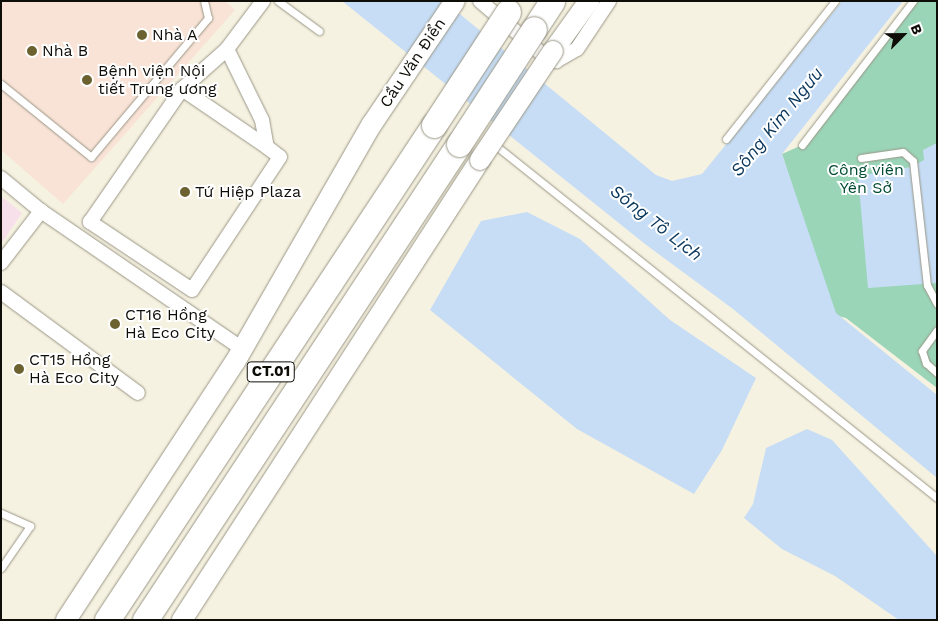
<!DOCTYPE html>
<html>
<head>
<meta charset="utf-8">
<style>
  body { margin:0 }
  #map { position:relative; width:938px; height:621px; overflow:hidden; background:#f6f2e1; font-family:"Work Sans",sans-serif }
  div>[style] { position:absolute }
  .education>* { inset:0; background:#f8e0eb }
  .medical>* { inset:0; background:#f9e3d6 }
  .green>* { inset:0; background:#9ad5b8 }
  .water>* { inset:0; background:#c6ddf5 }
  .roads { filter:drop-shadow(0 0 1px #9a9686) drop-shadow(0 0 1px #9a9686) }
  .lane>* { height:7px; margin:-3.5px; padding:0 3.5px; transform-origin:3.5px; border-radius:3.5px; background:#fff }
  .street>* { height:14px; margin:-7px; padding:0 7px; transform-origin:7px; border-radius:7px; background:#fff }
  .secondary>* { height:20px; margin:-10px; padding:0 10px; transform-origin:10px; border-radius:10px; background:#fff }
  .highway>* { height:25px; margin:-12.5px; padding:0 12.5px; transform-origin:12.5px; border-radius:12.5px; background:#fff }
  .bridges { filter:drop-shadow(0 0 1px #9a9686) drop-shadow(0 0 1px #9a9686) }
  .secondary-bridge>* { height:20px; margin:-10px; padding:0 10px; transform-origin:10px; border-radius:10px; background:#fff }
  .highway-bridge>* { height:25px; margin:-12.5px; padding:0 12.5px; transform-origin:12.5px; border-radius:12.5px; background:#fff }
  .dots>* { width:14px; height:14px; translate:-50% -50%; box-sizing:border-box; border:2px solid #fff; border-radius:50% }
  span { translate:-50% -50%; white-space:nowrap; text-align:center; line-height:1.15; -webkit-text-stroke:4px #fff; paint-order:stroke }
  .shield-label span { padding:1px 4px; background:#fff; border:1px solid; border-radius:4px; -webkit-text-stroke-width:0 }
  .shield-label { font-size:15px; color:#0e0d08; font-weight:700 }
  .poi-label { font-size:16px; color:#0e0d08 }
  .left { translate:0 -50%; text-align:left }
  .street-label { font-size:16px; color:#0e0d08 }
  .park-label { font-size:16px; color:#004c32 }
  .water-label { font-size:18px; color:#0a375c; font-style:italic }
  .frame { position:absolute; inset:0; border:2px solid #0e0d08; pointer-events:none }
  .north { position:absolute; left:878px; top:10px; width:50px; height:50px; -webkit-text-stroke:4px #fff; paint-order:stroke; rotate:67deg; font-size:14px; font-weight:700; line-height:20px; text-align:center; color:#0e0d08 }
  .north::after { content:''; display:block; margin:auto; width:18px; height:22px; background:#0e0d08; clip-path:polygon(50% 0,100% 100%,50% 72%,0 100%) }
</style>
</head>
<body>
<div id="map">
  <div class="education">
    <div style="clip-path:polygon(1px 196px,22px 213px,1px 244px)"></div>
  </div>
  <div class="medical">
    <div style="clip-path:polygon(1px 1px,225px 1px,235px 10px,63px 204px,1px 150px)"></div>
  </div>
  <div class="green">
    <div style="clip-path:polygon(913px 1px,937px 1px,937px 388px,846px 318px,834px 315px,782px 154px,802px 145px)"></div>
  </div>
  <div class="water">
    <div style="clip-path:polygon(342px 1px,444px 1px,656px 175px,672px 181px,702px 174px,842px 1px,903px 1px,782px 154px,836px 313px,937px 395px,937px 478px,733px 309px,645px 244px)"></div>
    <div style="clip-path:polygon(937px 143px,937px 283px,868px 288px,858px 176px,911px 167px,924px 160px,923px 150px)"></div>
    <div style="clip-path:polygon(527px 212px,580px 239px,670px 320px,756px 378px,722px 450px,694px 494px,577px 429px,430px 310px,481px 221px)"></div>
    <div style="clip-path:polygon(807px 429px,832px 440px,937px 556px,937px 620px,899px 620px,835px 576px,782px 549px,744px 518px,753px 504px,766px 448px)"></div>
  </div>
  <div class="roads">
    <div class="lane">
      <div style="left:278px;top:1px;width:51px;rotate:36.2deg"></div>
      <div style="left:1px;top:84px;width:116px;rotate:39deg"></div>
      <div style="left:91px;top:157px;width:182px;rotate:-49.9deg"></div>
      <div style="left:208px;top:18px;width:17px;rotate:-103deg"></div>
      <div style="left:726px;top:139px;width:176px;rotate:-51.7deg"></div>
      <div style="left:802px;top:145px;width:182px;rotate:-52.4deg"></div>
      <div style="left:500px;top:149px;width:559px;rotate:38.61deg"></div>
      <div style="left:861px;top:158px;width:42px;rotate:-8.1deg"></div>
      <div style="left:903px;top:152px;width:13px;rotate:42deg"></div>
      <div style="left:913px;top:161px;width:125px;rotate:83.6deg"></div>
      <div style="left:927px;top:285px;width:21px;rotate:62deg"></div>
      <div style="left:937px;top:330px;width:26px;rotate:126deg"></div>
      <div style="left:922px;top:351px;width:13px;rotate:72deg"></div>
      <div style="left:926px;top:363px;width:15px;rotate:42deg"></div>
      <div style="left:1px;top:513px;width:32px;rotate:24deg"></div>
      <div style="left:30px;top:526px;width:51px;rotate:124.6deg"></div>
    </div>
    <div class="street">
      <div style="left:480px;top:1px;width:82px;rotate:40.5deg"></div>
      <div style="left:542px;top:54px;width:16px;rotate:27deg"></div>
      <div style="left:556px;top:61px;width:24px;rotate:-30deg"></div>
      <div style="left:577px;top:49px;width:58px;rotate:-56.3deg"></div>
      <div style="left:227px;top:49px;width:79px;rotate:63.8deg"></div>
      <div style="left:262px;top:120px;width:27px;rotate:80deg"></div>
      <div style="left:267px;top:147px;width:16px;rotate:38deg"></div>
      <div style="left:280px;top:157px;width:159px;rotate:123.5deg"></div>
      <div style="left:192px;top:290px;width:123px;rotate:-146.3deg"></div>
      <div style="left:90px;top:222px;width:162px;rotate:-55.3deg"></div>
      <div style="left:182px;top:89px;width:60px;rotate:-41.6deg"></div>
      <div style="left:227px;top:49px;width:60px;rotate:-53.1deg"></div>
      <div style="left:182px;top:89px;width:103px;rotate:34.3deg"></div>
      <div style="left:1px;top:178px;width:52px;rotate:39.5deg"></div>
      <div style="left:41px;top:211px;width:242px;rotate:34.4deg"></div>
      <div style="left:1px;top:263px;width:66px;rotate:-52.4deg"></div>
      <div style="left:1px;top:292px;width:170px;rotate:36.4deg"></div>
    </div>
    <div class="secondary">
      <div style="left:553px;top:51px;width:62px;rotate:-54.2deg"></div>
      <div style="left:66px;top:620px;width:308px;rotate:-56.8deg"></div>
      <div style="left:235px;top:362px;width:275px;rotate:-60.1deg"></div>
      <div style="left:372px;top:124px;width:148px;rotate:-56deg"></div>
      <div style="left:182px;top:620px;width:548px;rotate:-57.06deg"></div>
    </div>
    <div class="highway">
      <div style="left:534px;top:29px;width:33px;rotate:-57deg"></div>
      <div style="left:107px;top:620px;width:593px;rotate:-56.55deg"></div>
      <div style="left:145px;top:620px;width:570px;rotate:-56.59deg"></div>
    </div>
  </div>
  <div class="bridges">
    <div class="secondary-bridge">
      <div style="left:480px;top:160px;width:131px;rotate:-56.2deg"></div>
    </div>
    <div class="highway-bridge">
      <div style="left:434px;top:125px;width:135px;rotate:-56.8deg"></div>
      <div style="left:459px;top:144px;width:137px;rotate:-56.9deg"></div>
    </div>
  </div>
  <div class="dots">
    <div style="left:142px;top:35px;background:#6b622f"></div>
    <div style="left:32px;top:51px;background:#6b622f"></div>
    <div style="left:87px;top:80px;background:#6b622f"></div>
    <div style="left:185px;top:192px;background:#6b622f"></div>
    <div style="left:115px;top:324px;background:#6b622f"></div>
    <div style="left:19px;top:369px;background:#6b622f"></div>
  </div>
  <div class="shield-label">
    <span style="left:271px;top:372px">CT.01</span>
  </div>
  <div class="poi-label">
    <span class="left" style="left:152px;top:35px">Nhà A</span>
    <span class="left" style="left:42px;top:51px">Nhà B</span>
    <span class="left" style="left:98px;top:80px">Bệnh viện Nội<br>tiết Trung ương</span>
    <span class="left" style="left:195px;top:192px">Tứ Hiệp Plaza</span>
    <span class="left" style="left:125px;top:324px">CT16 Hồng<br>Hà Eco City</span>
    <span class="left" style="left:29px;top:369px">CT15 Hồng<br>Hà Eco City</span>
  </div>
  <div class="street-label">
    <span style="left:413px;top:63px;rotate:-56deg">Cầu Văn Điển</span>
  </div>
  <div class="park-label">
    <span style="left:866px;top:179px">Công viên<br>Yên Sở</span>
  </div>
  <div class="water-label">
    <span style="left:777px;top:122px;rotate:-51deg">Sông Kim Ngưu</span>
    <span style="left:656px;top:223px;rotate:38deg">Sông Tô Lịch</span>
  </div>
  <div class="frame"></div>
  <div class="north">B</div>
</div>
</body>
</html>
